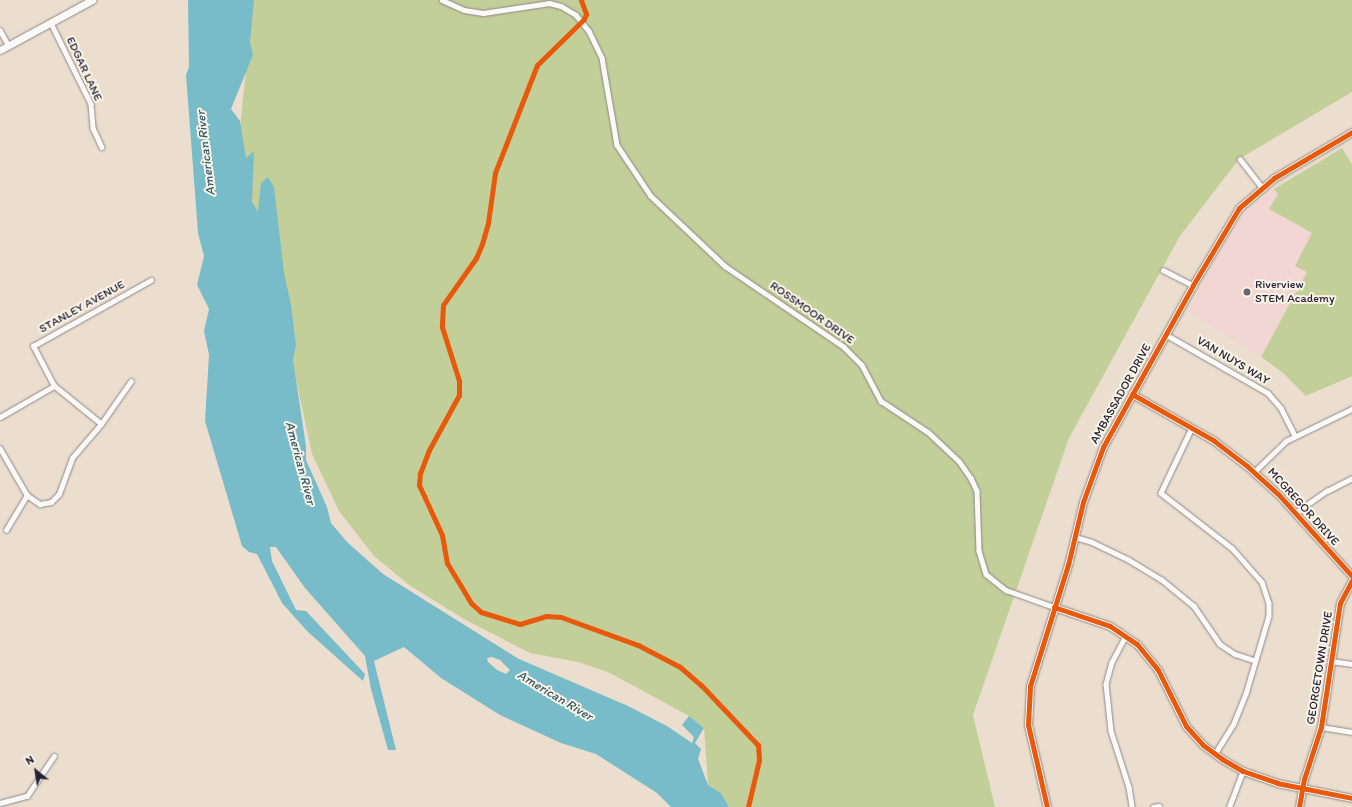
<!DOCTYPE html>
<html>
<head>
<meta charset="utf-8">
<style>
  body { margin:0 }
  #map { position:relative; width:1352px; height:807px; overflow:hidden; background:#ebdecf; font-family:Itim,sans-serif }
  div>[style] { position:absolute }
  .built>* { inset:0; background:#f1d6d3 }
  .green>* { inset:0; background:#c3cf99 }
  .water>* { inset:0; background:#78bcc9 }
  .roads { filter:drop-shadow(0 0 1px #908986) drop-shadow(0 0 1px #908986) }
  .street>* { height:4.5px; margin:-2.25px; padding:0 2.25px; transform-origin:2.25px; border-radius:2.25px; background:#fcfaf8 }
  .secondary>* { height:7px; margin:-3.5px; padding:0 3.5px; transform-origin:3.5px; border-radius:3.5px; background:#fcfaf8 }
  .cycleway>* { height:5px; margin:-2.5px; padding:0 2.5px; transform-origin:2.5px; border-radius:2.5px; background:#e8590c }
  .dots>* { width:11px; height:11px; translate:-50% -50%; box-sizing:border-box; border:2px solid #fcf5e5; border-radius:50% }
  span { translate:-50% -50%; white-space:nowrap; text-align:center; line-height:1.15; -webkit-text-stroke:4px #fcf5e5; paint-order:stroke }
  .street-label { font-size:12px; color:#22223b }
  .poi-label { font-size:12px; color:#22223b }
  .left { translate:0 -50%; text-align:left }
  .water-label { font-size:13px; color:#315a73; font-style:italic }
  .north { position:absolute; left:16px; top:751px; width:40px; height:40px; -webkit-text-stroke:3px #fcf5e5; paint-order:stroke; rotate:330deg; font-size:11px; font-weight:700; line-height:16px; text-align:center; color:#22223b }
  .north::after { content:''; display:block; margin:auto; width:14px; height:18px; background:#22223b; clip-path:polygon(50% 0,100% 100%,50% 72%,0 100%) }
</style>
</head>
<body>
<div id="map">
  <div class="built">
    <div style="clip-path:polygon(1274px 189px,1278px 194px,1270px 209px,1312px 233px,1295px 266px,1307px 272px,1261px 357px,1187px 312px,1232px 230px,1248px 210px)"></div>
  </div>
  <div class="green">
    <div style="clip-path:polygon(253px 0,1352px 0,1352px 92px,1239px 159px,1180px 236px,1069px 438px,973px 715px,995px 807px,729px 807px,721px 793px,708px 785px,704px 728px,689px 716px,610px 673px,578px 662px,530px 653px,464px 619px,409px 585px,374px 556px,339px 511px,312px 454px,287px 338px,252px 239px,239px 138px)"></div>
    <div style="clip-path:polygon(1342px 148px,1352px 164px,1352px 376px,1306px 396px,1282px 372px,1261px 357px,1307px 272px,1295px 266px,1312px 233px,1269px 209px,1278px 194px,1274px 189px)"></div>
  </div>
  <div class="water">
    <div style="clip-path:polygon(evenodd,188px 0,254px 0,250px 42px,253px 55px,231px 109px,240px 121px,246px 158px,254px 151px,252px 202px,258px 212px,261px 183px,268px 177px,274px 187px,284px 273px,291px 305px,296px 345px,293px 360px,306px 446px,306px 460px,327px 507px,331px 523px,347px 542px,383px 574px,519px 659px,628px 706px,667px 726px,692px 743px,694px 737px,682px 725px,689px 716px,704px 728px,695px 743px,701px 749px,698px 759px,708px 785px,721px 793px,729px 807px,671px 807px,657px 793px,596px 754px,561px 743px,500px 715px,441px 678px,404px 647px,374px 661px,396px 750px,388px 750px,371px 689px,365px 656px,305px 588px,276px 547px,270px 547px,272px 561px,296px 610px,306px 611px,365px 674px,363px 681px,307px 631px,282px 603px,257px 554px,249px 552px,242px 546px,205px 421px,209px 355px,204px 331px,209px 309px,197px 285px,204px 256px,198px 233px,186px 75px,189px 67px,188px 0,492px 657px,500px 660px,510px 670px,506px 674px,497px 670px,488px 662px,487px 658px,492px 657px)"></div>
  </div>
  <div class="roads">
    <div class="street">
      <div style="left:442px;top:0;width:24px;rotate:24deg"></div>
      <div style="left:464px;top:10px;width:19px;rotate:9deg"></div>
      <div style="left:483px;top:13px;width:67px;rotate:-8.6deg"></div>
      <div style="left:549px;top:3px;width:12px;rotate:14deg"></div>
      <div style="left:561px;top:6px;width:17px;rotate:31deg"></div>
      <div style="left:576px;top:15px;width:21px;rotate:51deg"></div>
      <div style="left:589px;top:31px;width:30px;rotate:64deg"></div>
      <div style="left:602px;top:58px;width:88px;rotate:80.2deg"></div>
      <div style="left:617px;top:145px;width:61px;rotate:56.3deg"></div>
      <div style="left:651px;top:196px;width:102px;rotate:43.4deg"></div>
      <div style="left:725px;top:266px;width:144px;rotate:34.2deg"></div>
      <div style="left:844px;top:347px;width:25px;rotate:45deg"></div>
      <div style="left:862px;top:365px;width:41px;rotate:62.2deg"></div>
      <div style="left:881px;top:401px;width:56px;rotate:33.4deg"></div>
      <div style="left:928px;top:432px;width:42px;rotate:43.1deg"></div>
      <div style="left:959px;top:461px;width:21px;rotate:55deg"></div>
      <div style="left:971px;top:478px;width:14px;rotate:65deg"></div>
      <div style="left:977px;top:491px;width:60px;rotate:88.1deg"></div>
      <div style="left:979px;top:551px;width:24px;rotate:73deg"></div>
      <div style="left:986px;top:574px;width:26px;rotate:39deg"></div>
      <div style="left:1006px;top:590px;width:51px;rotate:19.5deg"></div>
      <div style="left:51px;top:23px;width:90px;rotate:63.7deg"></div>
      <div style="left:91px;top:104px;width:24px;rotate:85deg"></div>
      <div style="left:93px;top:128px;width:21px;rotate:65deg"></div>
      <div style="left:0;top:30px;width:18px;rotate:61deg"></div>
      <div style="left:1240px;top:159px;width:36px;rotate:52deg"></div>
      <div style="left:1163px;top:270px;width:34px;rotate:27deg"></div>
      <div style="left:1165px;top:334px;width:119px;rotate:29.8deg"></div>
      <div style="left:1268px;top:393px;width:20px;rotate:49deg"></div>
      <div style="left:1281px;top:408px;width:30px;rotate:63deg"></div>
      <div style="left:0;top:417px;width:62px;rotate:-29.9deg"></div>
      <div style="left:101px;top:424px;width:60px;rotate:-141deg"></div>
      <div style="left:54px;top:386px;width:45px;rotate:-117.7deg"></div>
      <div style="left:33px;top:346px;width:135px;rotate:-29.2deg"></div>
      <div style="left:1192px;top:428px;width:72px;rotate:115.5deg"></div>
      <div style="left:1161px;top:493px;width:90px;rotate:37.8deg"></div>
      <div style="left:1232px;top:548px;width:45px;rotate:48.6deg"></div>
      <div style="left:1262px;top:582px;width:22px;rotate:72deg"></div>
      <div style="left:1269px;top:603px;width:13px;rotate:90deg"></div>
      <div style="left:1269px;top:616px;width:81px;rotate:106.4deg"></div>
      <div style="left:1246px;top:694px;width:32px;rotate:112deg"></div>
      <div style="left:1234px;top:724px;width:36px;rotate:122deg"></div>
      <div style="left:0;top:448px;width:54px;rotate:60.1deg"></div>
      <div style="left:27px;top:495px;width:16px;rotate:35deg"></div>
      <div style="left:40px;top:504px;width:11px;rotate:-10deg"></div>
      <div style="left:51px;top:502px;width:11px;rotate:-45deg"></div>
      <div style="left:59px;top:494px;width:38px;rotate:-70deg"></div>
      <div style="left:72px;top:458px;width:45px;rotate:-49.5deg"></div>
      <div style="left:101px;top:424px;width:52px;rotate:-55.1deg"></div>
      <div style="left:1254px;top:472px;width:45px;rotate:-44.1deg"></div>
      <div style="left:1286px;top:441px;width:73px;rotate:-25.9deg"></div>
      <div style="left:1295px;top:513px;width:39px;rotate:-35deg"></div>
      <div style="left:1327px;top:491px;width:28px;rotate:-27deg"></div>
      <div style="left:6px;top:530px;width:41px;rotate:-59deg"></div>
      <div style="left:1075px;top:537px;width:18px;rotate:16deg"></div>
      <div style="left:1092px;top:542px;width:41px;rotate:25.9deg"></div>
      <div style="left:1129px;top:560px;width:37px;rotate:31deg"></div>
      <div style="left:1161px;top:579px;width:43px;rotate:39.3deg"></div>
      <div style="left:1194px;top:606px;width:46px;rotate:55.6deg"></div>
      <div style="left:1220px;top:644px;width:18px;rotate:34deg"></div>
      <div style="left:1235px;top:654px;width:20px;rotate:18deg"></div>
      <div style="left:1126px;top:636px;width:30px;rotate:118deg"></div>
      <div style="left:1112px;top:662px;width:23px;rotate:105deg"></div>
      <div style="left:1106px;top:684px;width:47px;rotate:83.9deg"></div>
      <div style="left:1111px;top:731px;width:59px;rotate:72.2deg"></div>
      <div style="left:1129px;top:787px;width:20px;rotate:81deg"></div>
      <div style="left:1331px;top:661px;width:21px;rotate:8deg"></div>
      <div style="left:1321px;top:727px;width:31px;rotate:9deg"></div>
      <div style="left:0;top:803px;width:28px;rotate:-15deg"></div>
      <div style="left:27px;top:796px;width:48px;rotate:-56deg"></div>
      <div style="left:1153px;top:807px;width:6px;rotate:-9deg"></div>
      <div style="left:1229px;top:807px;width:39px;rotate:-69deg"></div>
    </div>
    <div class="secondary">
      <div style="left:0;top:50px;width:105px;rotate:-28.5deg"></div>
      <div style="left:1132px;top:394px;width:93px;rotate:29.6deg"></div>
      <div style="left:1213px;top:440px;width:43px;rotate:37.4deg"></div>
      <div style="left:1247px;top:466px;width:43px;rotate:42.2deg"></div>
      <div style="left:1279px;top:495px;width:109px;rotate:48deg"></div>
      <div style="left:1054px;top:607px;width:59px;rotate:18.7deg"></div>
      <div style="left:1110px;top:626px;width:32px;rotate:34deg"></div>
      <div style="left:1137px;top:644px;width:33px;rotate:51deg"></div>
      <div style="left:1158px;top:670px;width:63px;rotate:63.4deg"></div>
      <div style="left:1186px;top:726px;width:25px;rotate:48deg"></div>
      <div style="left:1203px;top:745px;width:24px;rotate:36deg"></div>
      <div style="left:1222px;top:759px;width:24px;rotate:30deg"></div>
      <div style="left:1243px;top:771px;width:36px;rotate:19deg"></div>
      <div style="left:1277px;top:783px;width:76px;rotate:11.3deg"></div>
      <div style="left:1047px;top:807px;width:84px;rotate:-103deg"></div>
      <div style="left:1028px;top:725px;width:39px;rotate:-87deg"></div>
      <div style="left:1030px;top:686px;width:127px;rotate:-72.6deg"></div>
      <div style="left:1068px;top:565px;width:65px;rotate:-76.6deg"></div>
      <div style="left:1083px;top:502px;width:59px;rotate:-70deg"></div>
      <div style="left:1103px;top:447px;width:185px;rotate:-60.9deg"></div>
      <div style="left:1193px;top:285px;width:90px;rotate:-59.1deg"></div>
      <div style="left:1239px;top:208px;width:46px;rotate:-40.6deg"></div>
      <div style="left:1274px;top:178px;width:91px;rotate:-30.5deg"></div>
      <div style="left:1299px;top:807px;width:28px;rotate:-80deg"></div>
      <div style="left:1304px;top:779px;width:55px;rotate:-71.9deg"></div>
      <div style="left:1321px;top:727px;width:125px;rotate:-81.3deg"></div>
      <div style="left:1340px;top:603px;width:26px;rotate:-62deg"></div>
    </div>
  </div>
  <div class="cycleway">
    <div style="left:581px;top:0;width:15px;rotate:70deg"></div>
    <div style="left:586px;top:14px;width:5px;rotate:112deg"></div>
    <div style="left:584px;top:19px;width:66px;rotate:135.6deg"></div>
    <div style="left:537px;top:65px;width:116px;rotate:111.3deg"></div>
    <div style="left:495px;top:173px;width:50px;rotate:98deg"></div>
    <div style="left:488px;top:223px;width:22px;rotate:106deg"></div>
    <div style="left:482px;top:244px;width:15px;rotate:113deg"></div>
    <div style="left:476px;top:258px;width:57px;rotate:125.1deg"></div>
    <div style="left:443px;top:305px;width:22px;rotate:93deg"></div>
    <div style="left:442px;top:327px;width:57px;rotate:72.5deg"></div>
    <div style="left:459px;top:381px;width:14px;rotate:90deg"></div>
    <div style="left:459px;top:395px;width:63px;rotate:118.6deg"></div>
    <div style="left:429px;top:450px;width:25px;rotate:111deg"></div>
    <div style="left:420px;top:473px;width:12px;rotate:95deg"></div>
    <div style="left:419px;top:485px;width:55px;rotate:65.3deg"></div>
    <div style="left:442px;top:535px;width:28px;rotate:80deg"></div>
    <div style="left:447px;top:563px;width:47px;rotate:59deg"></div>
    <div style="left:471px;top:603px;width:13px;rotate:42deg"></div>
    <div style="left:481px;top:612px;width:41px;rotate:17.1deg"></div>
    <div style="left:520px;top:624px;width:27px;rotate:-17deg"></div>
    <div style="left:546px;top:616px;width:15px;rotate:4deg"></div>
    <div style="left:561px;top:617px;width:82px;rotate:20deg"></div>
    <div style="left:638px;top:645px;width:47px;rotate:27.6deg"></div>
    <div style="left:680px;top:667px;width:28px;rotate:41deg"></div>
    <div style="left:701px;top:685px;width:83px;rotate:46.5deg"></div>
    <div style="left:758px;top:745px;width:15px;rotate:86deg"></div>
    <div style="left:759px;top:760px;width:48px;rotate:103.2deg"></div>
    <div style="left:1132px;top:394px;width:93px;rotate:29.6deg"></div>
    <div style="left:1213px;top:440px;width:43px;rotate:37.4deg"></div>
    <div style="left:1247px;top:466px;width:43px;rotate:42.2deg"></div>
    <div style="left:1279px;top:495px;width:109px;rotate:48deg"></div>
    <div style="left:1054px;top:607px;width:59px;rotate:18.7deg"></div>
    <div style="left:1110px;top:626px;width:32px;rotate:34deg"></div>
    <div style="left:1137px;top:644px;width:33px;rotate:51deg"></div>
    <div style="left:1158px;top:670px;width:63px;rotate:63.4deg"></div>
    <div style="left:1186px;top:726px;width:25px;rotate:48deg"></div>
    <div style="left:1203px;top:745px;width:24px;rotate:36deg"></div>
    <div style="left:1222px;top:759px;width:24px;rotate:30deg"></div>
    <div style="left:1243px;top:771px;width:36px;rotate:19deg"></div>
    <div style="left:1277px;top:783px;width:76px;rotate:11.3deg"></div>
    <div style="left:1047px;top:807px;width:84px;rotate:-103deg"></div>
    <div style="left:1028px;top:725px;width:39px;rotate:-87deg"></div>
    <div style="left:1030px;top:686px;width:127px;rotate:-72.6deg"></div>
    <div style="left:1068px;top:565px;width:65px;rotate:-76.6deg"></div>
    <div style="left:1083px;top:502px;width:59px;rotate:-70deg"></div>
    <div style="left:1103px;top:447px;width:185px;rotate:-60.9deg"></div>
    <div style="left:1193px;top:285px;width:90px;rotate:-59.1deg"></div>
    <div style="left:1239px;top:208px;width:46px;rotate:-40.6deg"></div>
    <div style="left:1274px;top:178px;width:91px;rotate:-30.5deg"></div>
    <div style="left:1299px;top:807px;width:28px;rotate:-80deg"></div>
    <div style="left:1304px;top:779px;width:55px;rotate:-71.9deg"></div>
    <div style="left:1321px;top:727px;width:125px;rotate:-81.3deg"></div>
    <div style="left:1340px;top:603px;width:26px;rotate:-62deg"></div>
  </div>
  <div class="dots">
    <div style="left:1247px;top:292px;background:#68646f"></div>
  </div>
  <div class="street-label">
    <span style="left:84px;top:69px;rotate:65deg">EDGAR LANE</span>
    <span style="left:82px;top:307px;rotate:-29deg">STANLEY AVENUE</span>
    <span style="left:812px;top:313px;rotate:35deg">ROSSMOOR DRIVE</span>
    <span style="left:1233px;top:361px;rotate:31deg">VAN NUYS WAY</span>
    <span style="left:1121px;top:394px;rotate:-61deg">AMBASSADOR DRIVE</span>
    <span style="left:1303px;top:507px;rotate:48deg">MCGREGOR DRIVE</span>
    <span style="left:1320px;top:668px;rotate:-81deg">GEORGETOWN DRIVE</span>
  </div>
  <div class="poi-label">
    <span class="left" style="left:1255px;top:292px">Riverview<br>STEM Academy</span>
  </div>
  <div class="water-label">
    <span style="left:206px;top:153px;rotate:-97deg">American River</span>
    <span style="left:300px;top:463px;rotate:75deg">American River</span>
    <span style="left:555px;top:696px;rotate:31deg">American River</span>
  </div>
  <div class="north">N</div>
</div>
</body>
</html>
